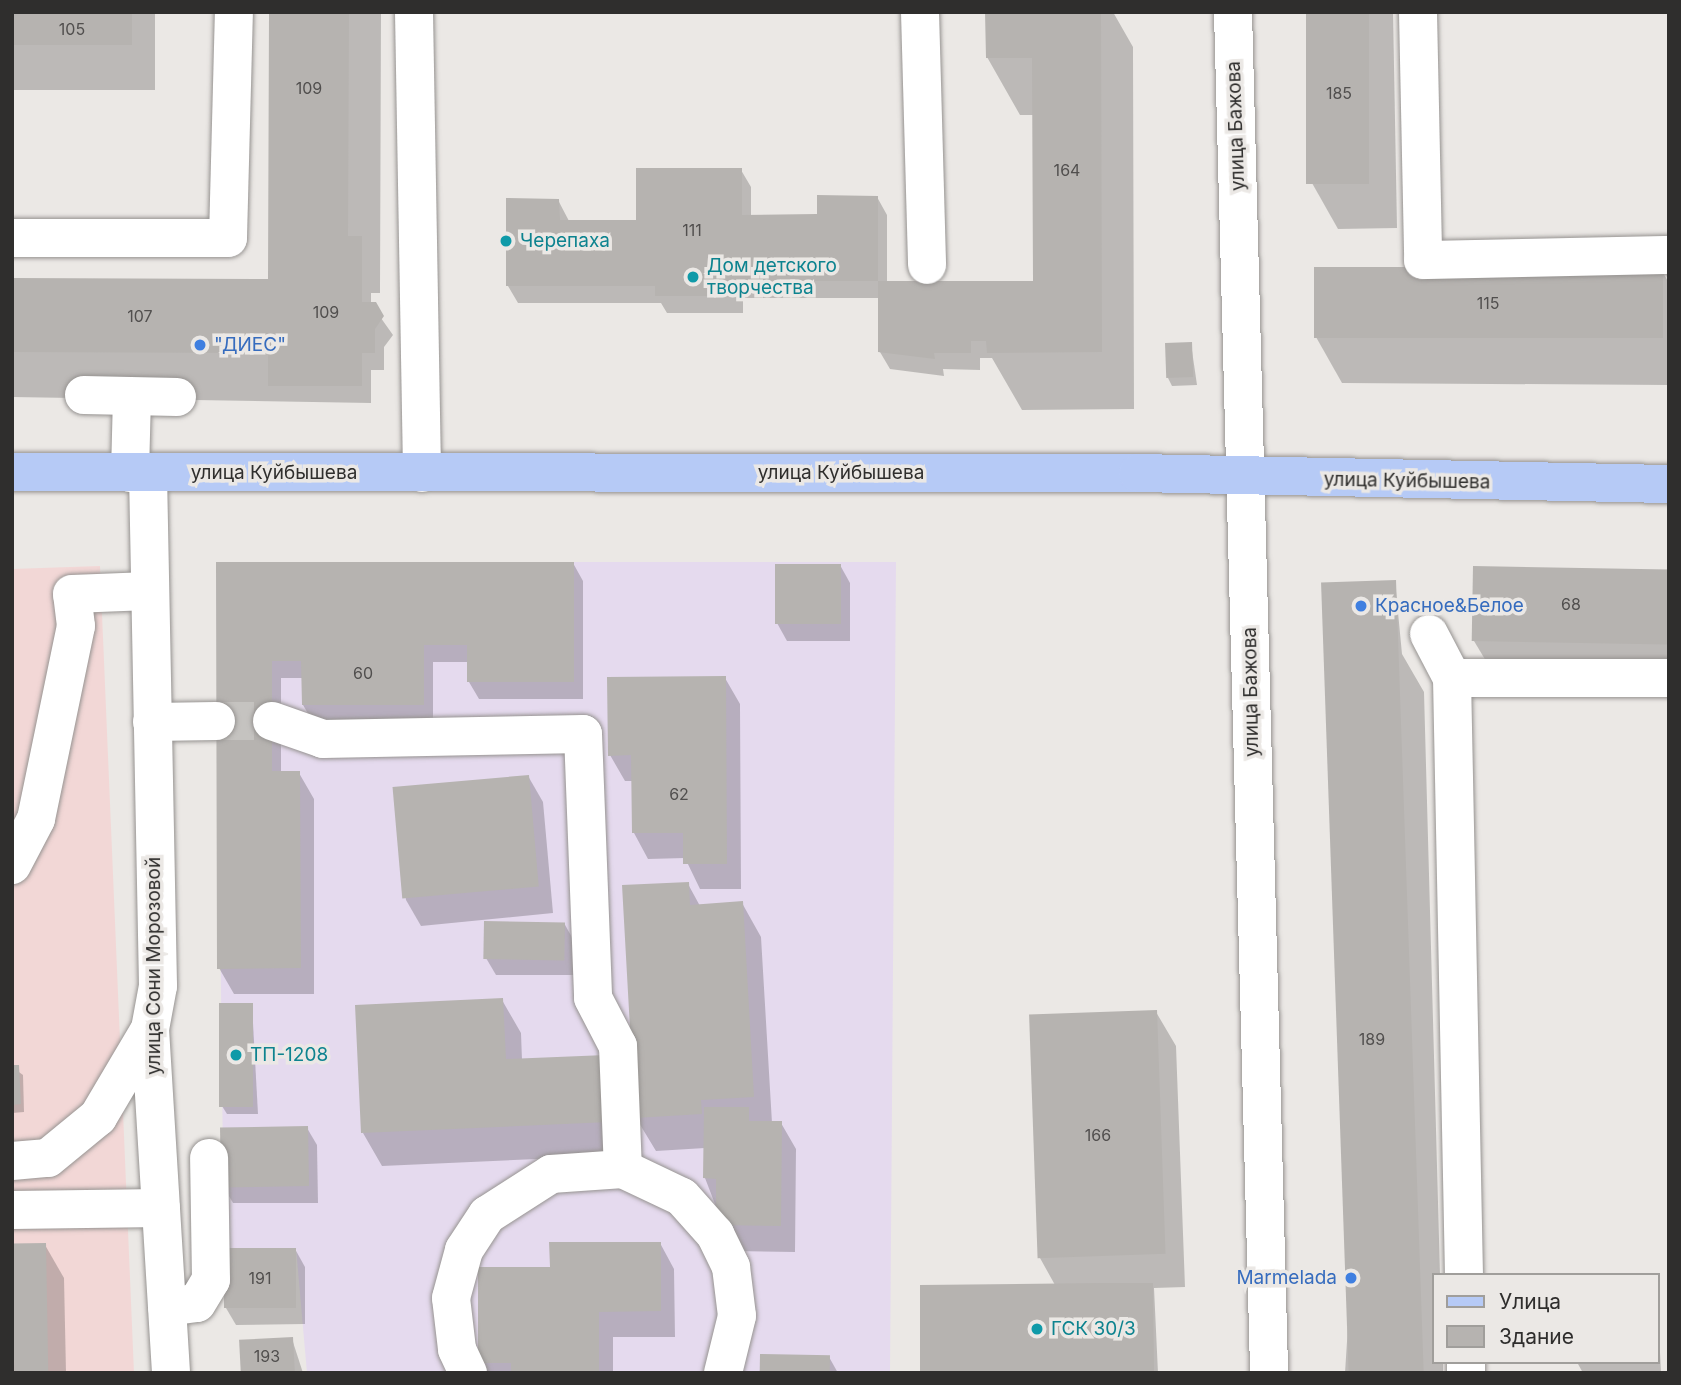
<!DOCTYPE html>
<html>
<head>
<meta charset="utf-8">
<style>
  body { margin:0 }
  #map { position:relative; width:1681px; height:1385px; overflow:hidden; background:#ebe8e5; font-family:Inter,sans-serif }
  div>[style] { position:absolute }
  .commercial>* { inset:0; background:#f2d7d6 }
  .industrial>* { inset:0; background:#e5daee }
  .shadow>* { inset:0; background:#0003; transform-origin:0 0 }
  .building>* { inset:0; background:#b6b3b0; transform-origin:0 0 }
  .minor-tunnel>* { height:38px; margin-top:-19px; transform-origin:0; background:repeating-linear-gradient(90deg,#c5c3c0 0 38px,transparent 0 57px) }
  .roads { filter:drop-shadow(0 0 2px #969391) drop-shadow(0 0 2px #969391) }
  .minor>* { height:38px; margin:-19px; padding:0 19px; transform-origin:19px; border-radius:19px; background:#fff }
  .major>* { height:38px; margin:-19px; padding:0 19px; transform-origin:19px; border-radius:19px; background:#b6caf6 }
  .dots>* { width:19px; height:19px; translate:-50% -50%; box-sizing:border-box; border:4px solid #ebe8e5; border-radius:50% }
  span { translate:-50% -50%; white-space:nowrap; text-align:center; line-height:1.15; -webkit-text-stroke:7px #ebe8e5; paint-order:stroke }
  .number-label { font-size:16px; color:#514f4e }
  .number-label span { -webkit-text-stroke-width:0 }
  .street-label { font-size:19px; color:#2f2e2d }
  .culture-label { font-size:19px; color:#0d838f }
  .left { translate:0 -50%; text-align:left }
  .shop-label { font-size:19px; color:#366cbe }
  .right { translate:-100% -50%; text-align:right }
  .frame { position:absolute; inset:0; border:14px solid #2f2e2d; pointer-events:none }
  .legend { position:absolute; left:1432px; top:1273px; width:228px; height:91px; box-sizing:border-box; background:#ebe8e5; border:2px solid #a09e9b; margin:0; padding:9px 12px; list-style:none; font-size:21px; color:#2f2e2d }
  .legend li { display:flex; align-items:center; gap:14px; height:35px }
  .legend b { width:35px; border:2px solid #a09e9b }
</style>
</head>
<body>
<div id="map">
  <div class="commercial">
    <div style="clip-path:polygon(100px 566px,134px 1373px,12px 1373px,12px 569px)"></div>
  </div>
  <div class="industrial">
    <div style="clip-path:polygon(216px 562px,896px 562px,890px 1373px,307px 1373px,296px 1248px,224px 1248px)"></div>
  </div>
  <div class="shadow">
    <div style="left:12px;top:12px;width:143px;height:78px"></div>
    <div style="clip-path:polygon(271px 12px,381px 12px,380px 293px,371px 293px,371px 304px,393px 335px,384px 347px,384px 370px,371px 370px,371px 403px,12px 397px,12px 280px,270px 281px)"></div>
    <div style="clip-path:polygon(987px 12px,1113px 12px,1133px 47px,1134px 409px,1022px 410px,992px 358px,980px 358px,980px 370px,943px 369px,944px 376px,890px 369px,880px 352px,880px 298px,743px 298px,743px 313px,667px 313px,661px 303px,518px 303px,508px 286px,558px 200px,569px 221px,638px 221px,741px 170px,751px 187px,751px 216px,819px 216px,877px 197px,887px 215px,887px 283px,1034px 283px,1034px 115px,1020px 115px,987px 57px)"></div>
    <div style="clip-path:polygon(1308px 12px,1393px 12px,1397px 228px,1338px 229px,1312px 183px)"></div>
    <div style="clip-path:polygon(1662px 271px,1669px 283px,1669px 385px,1342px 383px,1316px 337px)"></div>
    <div style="clip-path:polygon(1191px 344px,1197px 385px,1172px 386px,1168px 378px)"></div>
    <div style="clip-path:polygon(573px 563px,583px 581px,583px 699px,479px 699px,469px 682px,469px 662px,433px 662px,433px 722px,313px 722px,303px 705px,303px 678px,281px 678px,281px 773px,299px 773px,314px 799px,314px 994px,234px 994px,219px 968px,218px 564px)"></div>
    <div style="clip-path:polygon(840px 565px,850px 583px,850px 641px,787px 641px,777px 623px)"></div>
    <div style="clip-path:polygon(1669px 569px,1669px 688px,1501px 686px,1474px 641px)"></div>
    <div style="clip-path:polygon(1395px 581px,1402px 654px,1424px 692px,1440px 1275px,1434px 1275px,1434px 1362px,1443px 1362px,1443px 1373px,1345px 1373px)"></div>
    <div style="clip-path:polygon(725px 678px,740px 704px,741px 889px,700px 889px,685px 858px,648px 859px,634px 833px,633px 781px,625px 781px,610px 755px)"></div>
    <div style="clip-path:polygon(528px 776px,543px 802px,553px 913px,421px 926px,406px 900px,395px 789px)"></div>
    <div style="clip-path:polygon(688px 884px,700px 906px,742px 903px,761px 937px,772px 1123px,781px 1123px,796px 1149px,795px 1252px,733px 1251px,705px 1178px,705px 1148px,656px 1151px,636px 1118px)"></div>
    <div style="clip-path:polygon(564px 923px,574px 941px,575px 975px,496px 975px,486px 958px)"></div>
    <div style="clip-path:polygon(502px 1000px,521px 1033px,522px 1060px,605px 1056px,628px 1155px,382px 1166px,363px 1133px)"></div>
    <div style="clip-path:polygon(252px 1005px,258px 1114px,227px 1114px,222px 1106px)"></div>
    <div style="clip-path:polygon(1156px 1012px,1176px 1046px,1185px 1287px,1154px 1288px,1158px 1373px,922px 1373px,1055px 1285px,1040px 1258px)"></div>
    <div style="clip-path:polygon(12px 1067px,23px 1075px,24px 1112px,12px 1113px)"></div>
    <div style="clip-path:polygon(307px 1128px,317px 1145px,318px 1203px,233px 1203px,223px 1186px)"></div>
    <div style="clip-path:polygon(660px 1243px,674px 1269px,675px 1337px,613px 1337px,613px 1373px,486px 1373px,480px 1362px,551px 1268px)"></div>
    <div style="clip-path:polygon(45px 1245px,64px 1278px,66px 1373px,12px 1373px)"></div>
    <div style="clip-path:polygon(295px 1249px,305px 1267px,305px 1324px,236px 1325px,226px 1308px)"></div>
    <div style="clip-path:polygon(1659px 1331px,1661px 1373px,1583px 1373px,1578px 1364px,1658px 1362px)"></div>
    <div style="clip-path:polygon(292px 1339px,303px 1373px,243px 1373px)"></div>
    <div style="clip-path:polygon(829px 1357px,838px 1373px,762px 1373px)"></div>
  </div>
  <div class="building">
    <div style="left:12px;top:12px;width:120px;height:33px"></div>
    <div style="clip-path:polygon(269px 12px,349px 12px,348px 236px,362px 236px,362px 302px,376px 302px,384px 316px,375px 329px,375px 353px,362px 353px,362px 386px,268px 386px,268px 353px,12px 352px,12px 278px,268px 279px)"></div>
    <div style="clip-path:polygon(985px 12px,1101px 12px,1102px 352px,987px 353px,986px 341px,971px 341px,971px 353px,934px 353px,935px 359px,878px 352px,878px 281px,1033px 281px,1032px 58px,986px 58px)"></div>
    <div style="left:1306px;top:12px;width:63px;height:172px"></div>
    <div style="clip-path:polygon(636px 168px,742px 168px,742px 215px,817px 214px,817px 195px,878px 196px,878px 281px,734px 281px,734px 296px,655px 296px,655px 286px,506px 286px,506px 198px,559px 199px,560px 220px,636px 220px)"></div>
    <div style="left:1314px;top:267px;width:349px;height:71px"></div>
    <div style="left:1192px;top:342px;width:35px;height:27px;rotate:88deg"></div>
    <div style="clip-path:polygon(216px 562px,574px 562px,574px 682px,467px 682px,467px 645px,424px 645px,424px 705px,302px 705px,301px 661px,272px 661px,272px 771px,300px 771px,301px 968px,217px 969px)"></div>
    <div style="left:775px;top:564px;width:66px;height:60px"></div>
    <div style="left:1473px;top:566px;width:196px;height:75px;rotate:1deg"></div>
    <div style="left:1396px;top:580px;width:793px;height:75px;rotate:88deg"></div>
    <div style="clip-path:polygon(726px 676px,727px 864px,683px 864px,683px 833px,632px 833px,631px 755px,608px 756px,607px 677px)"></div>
    <div style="left:529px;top:775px;width:112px;height:137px;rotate:85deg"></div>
    <div style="clip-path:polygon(689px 882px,690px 905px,743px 901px,754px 1097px,701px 1100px,702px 1114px,635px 1118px,622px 885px)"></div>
    <div style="left:484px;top:921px;width:81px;height:38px;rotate:1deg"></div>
    <div style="clip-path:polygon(503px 998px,506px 1059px,606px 1055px,609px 1122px,361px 1133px,355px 1005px)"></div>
    <div style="left:219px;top:1003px;width:34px;height:104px"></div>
    <div style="left:1157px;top:1010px;width:244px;height:128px;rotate:88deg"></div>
    <div style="clip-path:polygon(12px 1065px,19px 1065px,21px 1104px,12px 1105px)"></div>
    <div style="clip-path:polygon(704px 1107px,749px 1107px,749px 1121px,782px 1121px,781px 1226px,716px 1225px,716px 1179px,703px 1178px)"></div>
    <div style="left:308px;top:1126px;width:60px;height:88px;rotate:89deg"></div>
    <div style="clip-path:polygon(549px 1242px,661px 1242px,661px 1311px,599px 1312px,599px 1373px,511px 1373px,511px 1363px,478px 1363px,478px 1267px,550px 1267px)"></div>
    <div style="left:46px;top:1243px;width:130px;height:34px;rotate:89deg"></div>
    <div style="left:224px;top:1248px;width:72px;height:60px"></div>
    <div style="clip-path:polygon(1102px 1283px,1153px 1283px,1154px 1373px,920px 1373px,920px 1285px)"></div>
    <div style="left:293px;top:1337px;width:36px;height:54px;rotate:87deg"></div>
    <div style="left:760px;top:1354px;width:70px;height:19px;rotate:1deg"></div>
  </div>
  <div class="minor-tunnel">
    <div style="left:216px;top:721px;width:56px"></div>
  </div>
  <div class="roads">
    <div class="minor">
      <div style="left:414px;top:12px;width:461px;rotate:89deg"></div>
      <div style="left:920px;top:12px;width:253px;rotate:88.4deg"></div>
      <div style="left:1233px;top:12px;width:1361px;rotate:88.48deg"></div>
      <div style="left:1418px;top:12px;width:248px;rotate:88.8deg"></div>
      <div style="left:1423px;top:260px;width:246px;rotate:-1.2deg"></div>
      <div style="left:12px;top:238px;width:216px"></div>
      <div style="left:228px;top:238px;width:226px;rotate:-88.5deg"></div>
      <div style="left:84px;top:395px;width:93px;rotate:1.2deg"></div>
      <div style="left:130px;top:473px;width:76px;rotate:-88.5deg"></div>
      <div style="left:148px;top:474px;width:512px;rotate:88.88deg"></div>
      <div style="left:158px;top:986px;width:44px;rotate:100.5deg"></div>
      <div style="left:150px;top:1029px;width:345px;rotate:86.5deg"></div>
      <div style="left:1429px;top:634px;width:50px;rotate:62.4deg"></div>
      <div style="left:1452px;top:678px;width:597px;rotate:88.85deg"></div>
      <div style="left:1452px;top:678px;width:217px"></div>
      <div style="left:272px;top:721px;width:54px;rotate:19.4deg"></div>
      <div style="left:323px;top:739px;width:260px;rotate:-1.1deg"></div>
      <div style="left:583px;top:734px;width:264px;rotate:87.8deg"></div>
      <div style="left:593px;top:998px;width:54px;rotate:62.5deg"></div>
      <div style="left:618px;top:1046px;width:123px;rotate:87.7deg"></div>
      <div style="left:152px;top:722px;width:64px;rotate:-0.9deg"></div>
      <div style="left:12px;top:865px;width:52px;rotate:-62.4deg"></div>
      <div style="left:36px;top:819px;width:197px;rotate:-78.3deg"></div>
      <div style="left:76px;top:626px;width:32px;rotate:-97deg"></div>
      <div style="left:72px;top:594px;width:77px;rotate:-2.2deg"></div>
      <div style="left:12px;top:1161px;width:36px;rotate:-5deg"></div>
      <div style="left:48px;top:1158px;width:65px;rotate:-39.4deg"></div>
      <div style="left:98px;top:1117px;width:102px;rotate:-59.4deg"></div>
      <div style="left:12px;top:1210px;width:149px;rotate:-0.8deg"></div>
      <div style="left:167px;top:1307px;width:30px;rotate:-8deg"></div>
      <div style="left:197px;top:1303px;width:27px;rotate:-59deg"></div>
      <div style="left:211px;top:1280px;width:122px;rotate:-90.9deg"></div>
      <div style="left:1466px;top:1362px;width:11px;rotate:90deg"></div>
      <div style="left:468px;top:1373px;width:26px;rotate:-115deg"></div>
      <div style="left:457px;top:1349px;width:51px;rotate:-96.7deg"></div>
      <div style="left:451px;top:1298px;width:50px;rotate:-74.8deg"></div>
      <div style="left:464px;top:1250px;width:42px;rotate:-56.7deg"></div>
      <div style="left:487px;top:1215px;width:76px;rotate:-32.6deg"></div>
      <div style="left:551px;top:1174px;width:72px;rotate:-4deg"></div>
      <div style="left:623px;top:1169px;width:65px;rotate:25.4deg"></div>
      <div style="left:682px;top:1197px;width:50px;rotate:48.3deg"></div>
      <div style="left:715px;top:1234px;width:37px;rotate:64deg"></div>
      <div style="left:731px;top:1267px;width:49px;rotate:83deg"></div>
      <div style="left:737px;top:1316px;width:59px;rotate:103.8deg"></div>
    </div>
    <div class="major">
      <div style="left:12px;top:472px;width:1126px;rotate:0.05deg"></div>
      <div style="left:1138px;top:473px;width:531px;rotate:1.19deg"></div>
    </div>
  </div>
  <div class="dots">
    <div style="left:506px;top:241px;background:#0f9aa8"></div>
    <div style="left:693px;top:277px;background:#0f9aa8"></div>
    <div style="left:200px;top:345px;background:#3f7fe0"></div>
    <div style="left:1361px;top:606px;background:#3f7fe0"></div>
    <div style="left:236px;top:1055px;background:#0f9aa8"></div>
    <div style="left:1351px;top:1278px;background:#3f7fe0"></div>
    <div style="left:1037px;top:1329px;background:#0f9aa8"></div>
  </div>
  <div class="number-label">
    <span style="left:72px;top:29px">105</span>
    <span style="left:309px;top:88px">109</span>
    <span style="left:1339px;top:93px">185</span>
    <span style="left:1067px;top:170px">164</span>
    <span style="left:692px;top:230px">111</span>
    <span style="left:1488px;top:303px">115</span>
    <span style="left:326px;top:312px">109</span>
    <span style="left:140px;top:316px">107</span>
    <span style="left:1571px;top:604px">68</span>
    <span style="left:363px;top:673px">60</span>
    <span style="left:679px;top:794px">62</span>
    <span style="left:1372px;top:1039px">189</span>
    <span style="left:1098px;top:1135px">166</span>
    <span style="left:260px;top:1278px">191</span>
    <span style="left:267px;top:1356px">193</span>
  </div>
  <div class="street-label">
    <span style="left:1236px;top:126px;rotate:-92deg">улица Бажова</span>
    <span style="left:274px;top:473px">улица Куйбышева</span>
    <span style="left:841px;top:473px">улица Куйбышева</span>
    <span style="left:1407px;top:481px;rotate:1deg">улица Куйбышева</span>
    <span style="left:1251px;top:692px;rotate:-91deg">улица Бажова</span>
    <span style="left:154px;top:966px;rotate:-90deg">улица Сони Морозовой</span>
  </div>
  <div class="culture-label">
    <span class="left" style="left:520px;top:241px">Черепаха</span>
    <span class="left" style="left:707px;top:277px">Дом детского<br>творчества</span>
    <span class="left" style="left:250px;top:1055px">ТП-1208</span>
    <span class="left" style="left:1051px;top:1329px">ГСК 30/3</span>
  </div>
  <div class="shop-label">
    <span class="left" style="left:214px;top:345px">"ДИЕС"</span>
    <span class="left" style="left:1375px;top:606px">Красное&amp;Белое</span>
    <span class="right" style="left:1337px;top:1278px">Marmelada</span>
  </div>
  <div class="frame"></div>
  <ul class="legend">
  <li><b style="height:9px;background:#b6caf6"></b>Улица</li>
  <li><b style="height:19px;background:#b6b3b0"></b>Здание</li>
  </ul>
</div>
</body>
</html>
